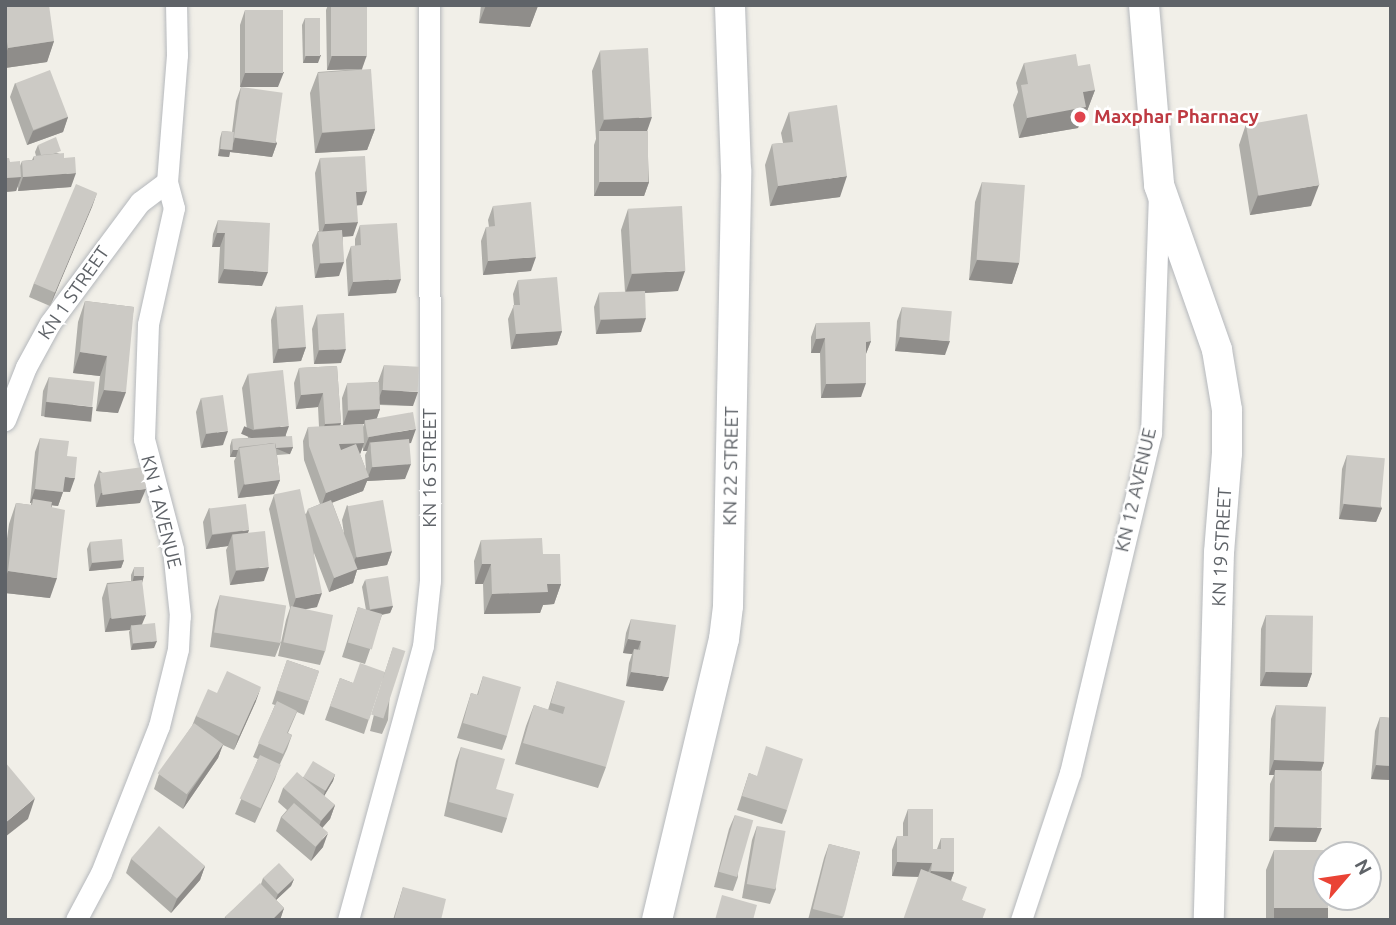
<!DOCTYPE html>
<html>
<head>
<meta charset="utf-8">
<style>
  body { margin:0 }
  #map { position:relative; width:1396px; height:925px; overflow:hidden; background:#f1efe8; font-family:Ubuntu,sans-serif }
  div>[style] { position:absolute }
  .roads { filter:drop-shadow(0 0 2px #b5b8bc) drop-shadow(0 0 2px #b5b8bc) }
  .street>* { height:21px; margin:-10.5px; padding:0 10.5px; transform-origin:10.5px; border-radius:10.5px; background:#fff }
  .secondary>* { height:30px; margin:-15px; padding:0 15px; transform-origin:15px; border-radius:15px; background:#fff }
  .wall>* { inset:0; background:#afaea9 }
  .shaded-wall>* { inset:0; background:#8f8d8a; transform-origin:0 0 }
  .building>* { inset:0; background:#cccac5; transform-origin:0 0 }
  .dots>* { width:19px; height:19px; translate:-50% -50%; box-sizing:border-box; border:4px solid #fff; border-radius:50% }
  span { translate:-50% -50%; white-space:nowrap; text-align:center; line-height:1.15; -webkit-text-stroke:5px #fff; paint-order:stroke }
  .health-label { font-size:19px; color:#be3a42; font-weight:700 }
  .left { translate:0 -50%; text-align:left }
  .street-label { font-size:19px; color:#5f6368 }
  .frame { position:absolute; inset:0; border:7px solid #5f6368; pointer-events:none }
  .north { position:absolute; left:1312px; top:841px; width:70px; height:70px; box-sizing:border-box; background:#fff; border:2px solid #bfc1c3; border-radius:50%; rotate:61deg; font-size:19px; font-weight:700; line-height:28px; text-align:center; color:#5f6368 }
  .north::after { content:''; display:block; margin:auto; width:24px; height:32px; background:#ea4335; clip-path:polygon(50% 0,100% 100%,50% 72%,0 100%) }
</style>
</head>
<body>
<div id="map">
  <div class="roads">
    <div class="street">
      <div style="left:5px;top:420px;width:57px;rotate:-68.4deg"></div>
      <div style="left:26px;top:367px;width:50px;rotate:-61.4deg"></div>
      <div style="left:50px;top:323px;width:151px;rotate:-53.4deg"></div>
      <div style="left:140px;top:202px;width:34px;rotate:-37deg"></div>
      <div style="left:76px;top:920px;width:53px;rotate:-62deg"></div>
      <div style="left:101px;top:873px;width:158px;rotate:-68.5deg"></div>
      <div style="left:159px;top:726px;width:79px;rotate:-76.1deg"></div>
      <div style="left:178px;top:649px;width:33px;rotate:-87deg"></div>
      <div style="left:180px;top:616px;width:67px;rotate:-96deg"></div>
      <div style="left:173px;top:549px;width:114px;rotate:-104.8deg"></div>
      <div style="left:144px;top:439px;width:115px;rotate:-88deg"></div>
      <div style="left:148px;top:324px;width:119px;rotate:-77.4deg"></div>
      <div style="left:174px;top:208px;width:27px;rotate:-105deg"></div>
      <div style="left:167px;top:182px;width:127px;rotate:-85.5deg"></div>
      <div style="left:177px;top:55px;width:50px;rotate:-91.1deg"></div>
      <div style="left:348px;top:920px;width:284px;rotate:-74.7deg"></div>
      <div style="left:423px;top:646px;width:65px;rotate:-83.9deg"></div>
      <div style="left:430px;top:581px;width:576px;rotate:-90.1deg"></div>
      <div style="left:1021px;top:920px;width:155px;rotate:-71.6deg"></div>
      <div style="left:1070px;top:773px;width:349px;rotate:-76.6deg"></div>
      <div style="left:1151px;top:434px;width:236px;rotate:-88.1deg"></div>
    </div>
    <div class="secondary">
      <div style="left:1144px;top:5px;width:181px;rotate:85.2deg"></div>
      <div style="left:1159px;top:185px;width:175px;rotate:70.6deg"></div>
      <div style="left:1217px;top:350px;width:61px;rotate:80.5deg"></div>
      <div style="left:1227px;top:410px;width:43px;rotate:90deg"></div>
      <div style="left:1227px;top:453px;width:99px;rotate:94.6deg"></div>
      <div style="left:1219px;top:552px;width:368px;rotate:91.6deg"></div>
      <div style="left:657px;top:920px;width:289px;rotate:-76.6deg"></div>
      <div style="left:724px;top:639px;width:33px;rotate:-83deg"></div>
      <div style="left:728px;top:606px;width:436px;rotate:-88.9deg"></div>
      <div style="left:736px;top:170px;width:165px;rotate:-92.1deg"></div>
    </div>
  </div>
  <div class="wall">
    <div style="clip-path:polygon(5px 5px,54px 41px,47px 62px,5px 68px)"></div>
    <div style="clip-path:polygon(328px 5px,367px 5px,362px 69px,375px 129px,367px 150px,315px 153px,310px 93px,318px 72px,359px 69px,327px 70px,326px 10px)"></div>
    <div style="clip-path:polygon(481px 5px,538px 5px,530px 27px,479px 23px)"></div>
    <div style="clip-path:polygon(245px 10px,278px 87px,240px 87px,240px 25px)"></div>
    <div style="clip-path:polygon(305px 18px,318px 63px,303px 63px,302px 25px)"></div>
    <div style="clip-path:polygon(600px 51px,647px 131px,649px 182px,644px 196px,594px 196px,594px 145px,596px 139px,592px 71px)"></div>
    <div style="clip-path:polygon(1024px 63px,1078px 66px,1095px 90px,1087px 111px,1084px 112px,1078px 128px,1019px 138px,1013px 105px,1018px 92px,1016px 83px)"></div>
    <div style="clip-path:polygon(15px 83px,68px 117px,63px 132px,27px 145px,10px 97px)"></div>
    <div style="clip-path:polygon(241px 87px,277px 143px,272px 157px,230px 152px,229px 157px,218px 156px,220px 138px,222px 131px,232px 132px,236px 101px)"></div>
    <div style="clip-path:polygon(789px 112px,840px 197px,770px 206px,765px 165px,772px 144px,783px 143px,781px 133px)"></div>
    <div style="clip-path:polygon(1246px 124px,1311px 206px,1250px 215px,1239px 145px)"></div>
    <div style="clip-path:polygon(38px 145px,60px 154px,71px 187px,18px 191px,18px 186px,16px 191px,5px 192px,5px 158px,10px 162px,20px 166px,22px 161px,32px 160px,34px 156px,36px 156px,35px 152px)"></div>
    <div style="clip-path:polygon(320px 158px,362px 205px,357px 205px,353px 236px,343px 237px,339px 276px,315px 278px,312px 245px,318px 231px,319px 231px,315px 173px)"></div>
    <div style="clip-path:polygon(982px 182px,1019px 263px,1012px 284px,969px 280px,975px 202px)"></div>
    <div style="clip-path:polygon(97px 193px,50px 306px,29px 297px,34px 283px)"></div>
    <div style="clip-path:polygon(493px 206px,531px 271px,483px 275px,481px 241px,486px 227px,489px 227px,488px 220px)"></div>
    <div style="clip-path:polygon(628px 209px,678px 291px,645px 293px,641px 332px,596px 334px,594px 307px,599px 293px,625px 292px,621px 230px)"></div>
    <div style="clip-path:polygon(218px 220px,262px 286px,218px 283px,220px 247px,212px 247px,213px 234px)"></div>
    <div style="clip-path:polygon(360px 225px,396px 293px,348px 296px,346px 260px,351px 246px,355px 246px,355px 239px)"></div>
    <div style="clip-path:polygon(518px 280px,562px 331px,557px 345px,511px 349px,508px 319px,514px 305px,513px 294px)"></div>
    <div style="clip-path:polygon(85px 301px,134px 307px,118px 413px,96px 411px,100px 376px,73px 373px,78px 322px)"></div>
    <div style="clip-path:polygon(276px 306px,306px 347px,301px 361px,273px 363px,271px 320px)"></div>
    <div style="clip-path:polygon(902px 307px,945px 355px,895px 351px,897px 321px)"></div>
    <div style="clip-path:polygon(317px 315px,341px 363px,314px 364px,312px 329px)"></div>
    <div style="clip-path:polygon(816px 323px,871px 341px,866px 354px,861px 397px,821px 398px,820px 353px,811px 353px,811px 337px)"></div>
    <div style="clip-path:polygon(evenodd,384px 365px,413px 406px,380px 405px,380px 409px,377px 418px,411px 443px,409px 443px,405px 479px,367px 481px,363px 491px,332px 502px,344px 534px,342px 520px,347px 505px,392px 551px,387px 565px,357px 570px,353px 583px,329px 592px,314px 553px,317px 607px,306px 609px,325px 651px,320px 665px,278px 656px,286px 620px,290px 608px,269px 509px,274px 495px,306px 514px,308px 509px,320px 504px,304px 460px,303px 441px,308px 427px,319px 427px,318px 407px,296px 409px,294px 383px,299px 368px,337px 366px,341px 423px,340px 425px,363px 427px,364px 424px,343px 425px,342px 398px,347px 384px,378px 382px,384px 365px,363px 447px,363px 451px,367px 451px,365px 455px,366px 470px,360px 454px,363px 447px)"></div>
    <div style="clip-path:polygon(248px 374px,293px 447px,290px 454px,277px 455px,280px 480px,274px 494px,238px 498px,234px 461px,236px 457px,230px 457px,230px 446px,232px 439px,248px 438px,242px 388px)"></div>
    <div style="clip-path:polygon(49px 377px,88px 421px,41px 416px,43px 391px)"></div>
    <div style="clip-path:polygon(201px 398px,223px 445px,201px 448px,196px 412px)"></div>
    <div style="clip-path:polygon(40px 438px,67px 456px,70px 492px,63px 492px,58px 506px,52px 505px,50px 598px,5px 593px,5px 553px,9px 524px,16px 503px,31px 505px,31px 503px,30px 503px,35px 452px)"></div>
    <div style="clip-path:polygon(1347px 455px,1382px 508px,1376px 522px,1339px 519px,1342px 469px)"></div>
    <div style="clip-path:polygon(99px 470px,140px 503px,96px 507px,94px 485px)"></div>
    <div style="clip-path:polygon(209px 508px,248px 534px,264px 581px,230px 585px,226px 550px,228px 546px,206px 549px,203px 522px)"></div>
    <div style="clip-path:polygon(481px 540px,543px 554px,561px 584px,554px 604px,543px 605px,540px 613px,484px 614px,483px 584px,475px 584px,474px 561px)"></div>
    <div style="clip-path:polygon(90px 542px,124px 560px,121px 568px,89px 571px,87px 549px)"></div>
    <div style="clip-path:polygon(134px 568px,142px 582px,142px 624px,154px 648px,131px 650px,129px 632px,130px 630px,105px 632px,102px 598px,107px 583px,131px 581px,131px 575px)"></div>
    <div style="clip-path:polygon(365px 580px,393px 606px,390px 613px,382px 615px,365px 664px,342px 657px,358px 607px,366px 610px,362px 587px)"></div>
    <div style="clip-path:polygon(220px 595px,281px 642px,275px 657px,210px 647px,215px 610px)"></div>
    <div style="clip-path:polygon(1266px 615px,1312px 673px,1307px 687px,1260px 686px,1261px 629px)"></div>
    <div style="clip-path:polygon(631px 619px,663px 691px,626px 686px,629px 663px,632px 654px,623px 653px,626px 633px)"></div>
    <div style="clip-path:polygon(393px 647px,388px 720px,382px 734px,370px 731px,384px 673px,364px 734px,325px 720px,340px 678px,353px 683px,385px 672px)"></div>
    <div style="clip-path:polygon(287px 660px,319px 671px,304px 715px,297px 712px,288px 733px,292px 735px,287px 749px,280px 764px,275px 779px,255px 823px,235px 814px,258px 759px,253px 757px,275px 705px,272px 704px)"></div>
    <div style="clip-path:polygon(483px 676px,507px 736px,502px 750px,457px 738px,471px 693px,477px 695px)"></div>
    <div style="clip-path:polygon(557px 681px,606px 767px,598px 788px,515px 764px,526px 726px,534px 705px,548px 710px)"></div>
    <div style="clip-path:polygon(217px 693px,256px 701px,234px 750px,223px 745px,218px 758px,183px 809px,154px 789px,159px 774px,192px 726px,196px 716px)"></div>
    <div style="clip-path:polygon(1276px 705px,1324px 762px,1321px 771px,1316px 842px,1269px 841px,1270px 784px,1274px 775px,1269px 775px,1271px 719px)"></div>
    <div style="clip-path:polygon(1380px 717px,1391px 718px,1391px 780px,1371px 779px,1375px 731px)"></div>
    <div style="clip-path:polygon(461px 747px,496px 789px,507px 818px,502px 833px,444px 816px,456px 761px)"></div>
    <div style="clip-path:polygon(749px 773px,756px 776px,787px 810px,782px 824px,737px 810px)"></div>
    <div style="clip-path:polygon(335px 774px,333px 781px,324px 796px,335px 805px,330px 819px,322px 828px,323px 847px,311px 861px,276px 831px,281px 817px,287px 810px,278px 802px,283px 788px,303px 777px)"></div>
    <div style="clip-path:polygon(908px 809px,933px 849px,937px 849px,941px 838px,954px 872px,951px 880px,962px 900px,982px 920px,919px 877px,892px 876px,892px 850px,897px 836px,903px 836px,903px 823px)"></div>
    <div style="clip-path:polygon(735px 815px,738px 877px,733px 891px,714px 887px,729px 829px)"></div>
    <div style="clip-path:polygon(757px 826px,776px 889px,770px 904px,742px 898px,752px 840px)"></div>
    <div style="clip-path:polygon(829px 844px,860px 852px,842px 920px,808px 920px,824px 858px)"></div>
    <div style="clip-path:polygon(1274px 850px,1324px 920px,1266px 920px,1266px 870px)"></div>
    <div style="clip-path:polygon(131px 859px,205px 866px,200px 880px,171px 913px,126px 873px)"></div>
    <div style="clip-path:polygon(263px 878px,294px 879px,291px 886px,276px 900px,284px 908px,280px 920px,224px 920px,225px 917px,261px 884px)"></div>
    <div style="clip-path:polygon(403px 887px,441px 920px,393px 920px)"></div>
  </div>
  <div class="shaded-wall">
    <div style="clip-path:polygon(486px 5px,527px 5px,538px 6px,530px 27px,479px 23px)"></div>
    <div style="clip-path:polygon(54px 41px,47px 62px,5px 68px,5px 56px,8px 48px)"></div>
    <div style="clip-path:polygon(321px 55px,318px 63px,303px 63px,306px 56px)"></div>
    <div style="clip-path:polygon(367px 55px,362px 69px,327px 70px,332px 56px)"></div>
    <div style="clip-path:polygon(284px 72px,278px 87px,240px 87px,245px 73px)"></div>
    <div style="clip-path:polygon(1095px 90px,1087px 111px,1084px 112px,1078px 128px,1019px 138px,1027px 118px,1083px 92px)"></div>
    <div style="clip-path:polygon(68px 117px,63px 132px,27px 145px,33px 131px)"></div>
    <div style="clip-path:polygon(652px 117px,645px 137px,599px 132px,604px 120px)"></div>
    <div style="clip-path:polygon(375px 129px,367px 150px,315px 153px,322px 133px)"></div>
    <div style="clip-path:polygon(235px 138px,277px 143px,272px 157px,230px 152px,229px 157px,218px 156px,220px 149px,231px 150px)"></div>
    <div style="clip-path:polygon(76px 173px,71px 187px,18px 191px,23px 177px)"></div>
    <div style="clip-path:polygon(847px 176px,840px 197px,770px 206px,778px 186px)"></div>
    <div style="clip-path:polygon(21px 177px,16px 191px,5px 192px,5px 178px)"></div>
    <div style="clip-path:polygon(600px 182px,649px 182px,644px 196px,594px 196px)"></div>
    <div style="clip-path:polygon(1319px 185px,1311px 206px,1250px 215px,1258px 195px)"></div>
    <div style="clip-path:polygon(367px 191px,362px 205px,351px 206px,356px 192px)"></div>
    <div style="clip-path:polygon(97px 193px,92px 207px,50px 306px,55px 292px)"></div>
    <div style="clip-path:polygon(358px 222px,353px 236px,320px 238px,325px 224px)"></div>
    <div style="clip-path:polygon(217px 233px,225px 233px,220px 247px,212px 247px)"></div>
    <div style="clip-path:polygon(536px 257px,531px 271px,483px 275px,488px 261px)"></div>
    <div style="clip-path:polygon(977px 260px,1019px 263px,1012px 284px,969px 280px)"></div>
    <div style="clip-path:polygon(344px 262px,339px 276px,315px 278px,320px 263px)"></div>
    <div style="clip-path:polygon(224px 269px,268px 272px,262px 286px,218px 283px)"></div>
    <div style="clip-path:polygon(685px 271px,678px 291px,625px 294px,632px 274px)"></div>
    <div style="clip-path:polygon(401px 279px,396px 293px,348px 296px,353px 282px)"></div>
    <div style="clip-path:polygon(646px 318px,641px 332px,596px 334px,601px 320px)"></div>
    <div style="clip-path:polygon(562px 331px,557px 345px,511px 349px,516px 334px)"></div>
    <div style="clip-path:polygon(900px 337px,950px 341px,945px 355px,895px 351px)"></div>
    <div style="clip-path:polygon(825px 338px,820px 353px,811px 353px,816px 339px)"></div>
    <div style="clip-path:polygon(871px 341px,865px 356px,866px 342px)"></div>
    <div style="clip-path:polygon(306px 347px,301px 361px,273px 363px,278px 349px)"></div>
    <div style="clip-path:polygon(346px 349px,341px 363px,314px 364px,319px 350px)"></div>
    <div style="clip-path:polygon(80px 352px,107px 356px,100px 376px,73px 373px)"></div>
    <div style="clip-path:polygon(866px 383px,861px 397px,821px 398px,826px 384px)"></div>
    <div style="clip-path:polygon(104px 390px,126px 392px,118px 413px,96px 411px)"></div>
    <div style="clip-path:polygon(382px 390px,418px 392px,413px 406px,377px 404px)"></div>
    <div style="clip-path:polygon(323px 393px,318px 407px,296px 409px,301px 395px)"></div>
    <div style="left:46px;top:402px;width:47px;height:15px;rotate:6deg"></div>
    <div style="clip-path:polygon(380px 409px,375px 423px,365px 420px,364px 424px,343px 425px,348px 411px)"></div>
    <div style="clip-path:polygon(341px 423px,336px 437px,320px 438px,325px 424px)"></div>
    <div style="clip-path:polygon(289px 426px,284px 440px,249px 444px,254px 430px)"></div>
    <div style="clip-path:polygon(416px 429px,411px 443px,371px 450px,370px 441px,367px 451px,363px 451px,369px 437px)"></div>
    <div style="clip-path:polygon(228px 431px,223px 445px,201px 448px,206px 434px)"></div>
    <div style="clip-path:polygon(364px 443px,359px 457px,334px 458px,339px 444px)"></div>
    <div style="left:293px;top:447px;width:8px;height:53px;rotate:113deg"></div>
    <div style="clip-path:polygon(233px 450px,238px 450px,236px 457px,230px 457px)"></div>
    <div style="clip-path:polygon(411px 464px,405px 479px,367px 481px,363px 491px,321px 507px,326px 493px,368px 477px,372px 467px)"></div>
    <div style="clip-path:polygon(65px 477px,75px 478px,70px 492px,60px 491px)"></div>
    <div style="clip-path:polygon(280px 480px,274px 494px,238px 498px,244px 484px)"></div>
    <div style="clip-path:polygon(35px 489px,63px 492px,58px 506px,32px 503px,33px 499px,31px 503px,30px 503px)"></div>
    <div style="clip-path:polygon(146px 489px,140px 503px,96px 507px,101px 493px)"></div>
    <div style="clip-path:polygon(1344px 504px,1382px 508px,1376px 522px,1339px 519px)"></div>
    <div style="clip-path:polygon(249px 530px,244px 545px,232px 535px,228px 546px,206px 549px,212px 535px)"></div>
    <div style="clip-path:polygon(392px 551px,387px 565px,357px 570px,353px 583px,329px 592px,334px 578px,350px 571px,356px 557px)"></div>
    <div style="clip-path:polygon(124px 560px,121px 568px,89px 571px,92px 563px)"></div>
    <div style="clip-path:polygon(482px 564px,491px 564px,483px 584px,475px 584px)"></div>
    <div style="clip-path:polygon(269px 567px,264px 581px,230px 585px,236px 571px)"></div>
    <div style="clip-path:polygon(8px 571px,57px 578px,50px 598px,5px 593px,5px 579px)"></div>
    <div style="clip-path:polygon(134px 576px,144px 576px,142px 583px,132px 584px)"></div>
    <div style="clip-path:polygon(547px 584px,561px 584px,554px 604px,543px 605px,540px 613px,484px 614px,492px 594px)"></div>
    <div style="clip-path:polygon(322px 593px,317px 607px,291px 612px,296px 598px)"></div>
    <div style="clip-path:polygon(393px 606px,390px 613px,367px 617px,370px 610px)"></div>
    <div style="clip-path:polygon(146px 615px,140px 629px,131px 625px,130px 630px,105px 632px,110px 618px)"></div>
    <div style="clip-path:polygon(628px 639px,641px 641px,636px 655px,634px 649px,632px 654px,623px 653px)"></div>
    <div style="clip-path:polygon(157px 641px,154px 648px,131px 650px,133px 643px)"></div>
    <div style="clip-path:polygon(631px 672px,669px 677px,663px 691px,626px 686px)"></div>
    <div style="clip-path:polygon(1266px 672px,1312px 673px,1307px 687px,1260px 686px)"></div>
    <div style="clip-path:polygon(261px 687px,256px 701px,234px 750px,239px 736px)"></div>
    <div style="clip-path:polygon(223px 744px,218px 758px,183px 809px,188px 795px)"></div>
    <div style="clip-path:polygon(1274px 760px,1324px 762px,1319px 776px,1275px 770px,1274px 775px,1269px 775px)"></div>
    <div style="clip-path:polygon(1376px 765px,1391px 766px,1391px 780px,1371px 779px)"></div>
    <div style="clip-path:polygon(335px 774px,333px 781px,323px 798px,325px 791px)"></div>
    <div style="clip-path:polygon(35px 798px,28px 819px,5px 837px,5px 823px)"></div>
    <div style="clip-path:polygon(335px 805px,330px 819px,316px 835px,321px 821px)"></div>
    <div style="clip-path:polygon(1275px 827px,1322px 828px,1316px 842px,1269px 841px)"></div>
    <div style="clip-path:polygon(328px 833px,323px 847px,311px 861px,316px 847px)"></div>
    <div style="clip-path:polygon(897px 862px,932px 863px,926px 877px,892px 876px)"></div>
    <div style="clip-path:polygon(205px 866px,200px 880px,171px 913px,177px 899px)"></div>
    <div style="clip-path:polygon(931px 871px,954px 872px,949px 886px,926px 885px)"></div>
    <div style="clip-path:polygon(294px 879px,291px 886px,275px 901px,278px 894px)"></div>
    <div style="clip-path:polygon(284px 908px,280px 920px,272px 920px)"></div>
    <div style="left:1274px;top:908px;width:54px;height:13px"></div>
  </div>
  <div class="building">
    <div style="clip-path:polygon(5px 5px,49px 5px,54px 41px,8px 48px,5px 30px)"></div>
    <div style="left:331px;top:5px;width:36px;height:51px"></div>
    <div style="left:245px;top:10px;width:38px;height:63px"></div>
    <div style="left:305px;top:18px;width:15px;height:38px"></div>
    <div style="left:648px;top:48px;width:69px;height:48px;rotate:87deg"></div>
    <div style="clip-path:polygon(1076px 54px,1078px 66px,1090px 64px,1095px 90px,1083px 92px,1086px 107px,1027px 118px,1021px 85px,1028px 84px,1024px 63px)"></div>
    <div style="left:371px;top:69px;width:60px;height:53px;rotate:86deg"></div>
    <div style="left:50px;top:70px;width:50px;height:37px;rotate:69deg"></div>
    <div style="left:241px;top:87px;width:42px;height:51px;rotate:8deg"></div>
    <div style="clip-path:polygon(837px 105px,847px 176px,778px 186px,772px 144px,793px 142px,789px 112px)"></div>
    <div style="left:1307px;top:114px;width:72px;height:62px;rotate:80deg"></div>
    <div style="left:222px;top:131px;width:12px;height:18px;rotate:5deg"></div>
    <div style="left:599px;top:131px;width:49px;height:51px"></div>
    <div style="clip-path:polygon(56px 137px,61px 151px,53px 154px,41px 155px,38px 145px)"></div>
    <div style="clip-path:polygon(64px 153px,64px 158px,75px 157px,76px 173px,23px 177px,22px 161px,34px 160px,34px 156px)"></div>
    <div style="clip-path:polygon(365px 156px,367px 191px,356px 192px,358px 222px,325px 224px,320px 158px)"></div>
    <div style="clip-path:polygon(5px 158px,9px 158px,10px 162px,20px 161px,21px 177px,5px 178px)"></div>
    <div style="left:982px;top:182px;width:43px;height:78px;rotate:4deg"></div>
    <div style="left:76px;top:184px;width:23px;height:108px;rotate:23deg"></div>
    <div style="clip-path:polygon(531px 202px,536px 257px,488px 261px,486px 227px,495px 226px,493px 206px)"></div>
    <div style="left:682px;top:206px;width:65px;height:54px;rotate:87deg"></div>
    <div style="clip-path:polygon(218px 220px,270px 223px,268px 272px,224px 269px,225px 233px,217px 233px)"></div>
    <div style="clip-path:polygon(397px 223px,401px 279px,353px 282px,351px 246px,361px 245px,360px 225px)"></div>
    <div style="left:342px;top:230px;width:32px;height:24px;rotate:86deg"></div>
    <div style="clip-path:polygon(557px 277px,562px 331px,516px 334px,513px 305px,520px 305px,518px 280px)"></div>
    <div style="left:645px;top:291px;width:27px;height:46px;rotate:88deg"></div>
    <div style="clip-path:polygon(85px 301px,134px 307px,126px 392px,104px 390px,107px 356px,80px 352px)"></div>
    <div style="left:303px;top:305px;width:42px;height:27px;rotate:86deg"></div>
    <div style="left:902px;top:307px;width:50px;height:30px;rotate:5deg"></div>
    <div style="left:344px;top:313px;width:36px;height:27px;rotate:87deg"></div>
    <div style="clip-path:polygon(870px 322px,871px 341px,866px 342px,866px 383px,826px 384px,825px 338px,816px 339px,816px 323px)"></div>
    <div style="left:384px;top:365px;width:35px;height:25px;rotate:3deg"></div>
    <div style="clip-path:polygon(337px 366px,341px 423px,325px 424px,323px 393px,301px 395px,299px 368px)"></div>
    <div style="left:283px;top:370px;width:56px;height:35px;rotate:84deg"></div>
    <div style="left:49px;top:377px;width:46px;height:25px;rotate:6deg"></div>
    <div style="left:379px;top:382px;width:27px;height:32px;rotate:88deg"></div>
    <div style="left:223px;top:395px;width:36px;height:22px;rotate:82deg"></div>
    <div style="left:413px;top:412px;width:17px;height:49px;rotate:80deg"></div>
    <div style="clip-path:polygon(363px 424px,364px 443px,339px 444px,341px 450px,356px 444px,369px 477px,326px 493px,309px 446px,308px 427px)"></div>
    <div style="clip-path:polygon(292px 436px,293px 447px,276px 448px,275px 443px,239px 447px,238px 450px,233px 450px,232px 439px)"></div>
    <div style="clip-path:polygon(40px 438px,69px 441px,67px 456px,77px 457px,75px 478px,65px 477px,63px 492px,35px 489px)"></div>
    <div style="left:409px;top:439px;width:25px;height:39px;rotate:85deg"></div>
    <div style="left:275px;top:443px;width:37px;height:36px;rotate:82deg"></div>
    <div style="left:1347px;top:455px;width:38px;height:49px;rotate:5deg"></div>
    <div style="left:143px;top:467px;width:22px;height:44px;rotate:82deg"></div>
    <div style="left:300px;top:489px;width:106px;height:27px;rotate:78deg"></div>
    <div style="clip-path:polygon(33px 499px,52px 502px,51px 507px,65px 510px,57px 578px,8px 571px,16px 503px,32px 505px)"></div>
    <div style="left:331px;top:500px;width:74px;height:25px;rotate:69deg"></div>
    <div style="left:383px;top:500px;width:52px;height:36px;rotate:80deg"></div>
    <div style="left:246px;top:504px;width:26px;height:37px;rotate:83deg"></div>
    <div style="left:265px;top:531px;width:36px;height:33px;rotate:84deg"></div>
    <div style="clip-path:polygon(542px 538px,543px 554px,560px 554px,561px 584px,547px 584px,548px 592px,492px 594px,491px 564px,482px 564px,481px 540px)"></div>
    <div style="left:122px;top:539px;width:21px;height:32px;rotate:85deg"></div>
    <div style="left:144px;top:567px;width:9px;height:10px;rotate:90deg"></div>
    <div style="left:388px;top:576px;width:30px;height:23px;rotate:81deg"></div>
    <div style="left:142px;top:580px;width:35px;height:35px;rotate:83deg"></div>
    <div style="left:220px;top:595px;width:67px;height:38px;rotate:9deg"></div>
    <div style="left:291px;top:606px;width:43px;height:37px;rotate:12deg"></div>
    <div style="left:358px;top:607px;width:25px;height:37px;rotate:16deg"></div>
    <div style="left:1266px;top:615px;width:47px;height:57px;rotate:1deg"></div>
    <div style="clip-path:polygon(631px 619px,676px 625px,669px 677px,631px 672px,634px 649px,640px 650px,641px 641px,628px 639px)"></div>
    <div style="left:155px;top:623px;width:18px;height:24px;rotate:84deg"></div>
    <div style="left:393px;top:647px;width:13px;height:71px;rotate:18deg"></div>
    <div style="left:287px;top:660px;width:34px;height:32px;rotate:19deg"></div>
    <div style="clip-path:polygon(360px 663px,385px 672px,369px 720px,330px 706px,340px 678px,353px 683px)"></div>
    <div style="clip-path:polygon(227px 671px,261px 687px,239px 736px,196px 716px,208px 689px,217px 693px)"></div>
    <div style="clip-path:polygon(483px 676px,521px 687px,507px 736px,463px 723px,471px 693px,478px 695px)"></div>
    <div style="clip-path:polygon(557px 681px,625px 701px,606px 767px,523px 743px,534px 705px,563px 714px,565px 707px,551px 703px)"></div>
    <div style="clip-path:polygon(277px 701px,297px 711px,287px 733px,292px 735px,283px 754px,258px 743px)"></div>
    <div style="left:1276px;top:705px;width:50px;height:55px;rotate:2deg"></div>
    <div style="clip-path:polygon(1380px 717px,1391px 718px,1391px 766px,1376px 765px)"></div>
    <div style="left:194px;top:723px;width:36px;height:62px;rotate:36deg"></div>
    <div style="clip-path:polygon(766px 746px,803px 759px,787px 810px,742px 796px,749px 773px,757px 776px)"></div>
    <div style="clip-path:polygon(461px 747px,505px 759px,496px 789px,514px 794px,507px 818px,449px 802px)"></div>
    <div style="left:260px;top:755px;width:23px;height:48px;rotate:25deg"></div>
    <div style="left:313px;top:761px;width:26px;height:19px;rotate:31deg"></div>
    <div style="clip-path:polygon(5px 762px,35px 798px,5px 823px)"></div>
    <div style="left:1275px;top:770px;width:47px;height:57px;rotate:1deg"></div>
    <div style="left:297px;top:772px;width:50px;height:21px;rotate:41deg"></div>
    <div style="left:294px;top:803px;width:45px;height:19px;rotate:41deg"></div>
    <div style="clip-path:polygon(908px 809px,933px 809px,933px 849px,941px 849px,941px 838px,954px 838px,954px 872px,931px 871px,932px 863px,897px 862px,897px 836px,908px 836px)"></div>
    <div style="left:735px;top:815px;width:19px;height:59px;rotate:16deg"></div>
    <div style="left:159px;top:826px;width:61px;height:43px;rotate:41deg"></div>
    <div style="left:757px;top:826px;width:29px;height:59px;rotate:10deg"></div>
    <div style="left:829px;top:844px;width:32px;height:67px;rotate:14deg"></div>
    <div style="clip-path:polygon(1274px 850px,1328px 850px,1328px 855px,1326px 855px,1326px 897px,1328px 897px,1328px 908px,1274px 908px)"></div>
    <div style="left:279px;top:863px;width:22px;height:22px;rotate:47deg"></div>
    <div style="clip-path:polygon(921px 869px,967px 887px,962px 900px,986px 909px,982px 920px,903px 920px)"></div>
    <div style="clip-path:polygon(260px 883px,284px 908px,272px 920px,228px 920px,225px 917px)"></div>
    <div style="clip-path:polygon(403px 887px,446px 899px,441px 920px,394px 920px)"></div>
    <div style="clip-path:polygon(722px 895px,757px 905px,753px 920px,715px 920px)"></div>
  </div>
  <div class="dots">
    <div style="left:1080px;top:117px;background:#e0444e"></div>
  </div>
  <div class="health-label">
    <span class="left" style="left:1094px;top:117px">Maxphar Pharnacy</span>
  </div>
  <div class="street-label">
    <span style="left:74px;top:293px;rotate:-55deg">KN 1 STREET</span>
    <span style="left:731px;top:466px;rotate:-89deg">KN 22 STREET</span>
    <span style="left:430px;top:468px;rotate:-90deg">KN 16 STREET</span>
    <span style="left:1136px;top:490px;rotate:-77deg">KN 12 AVENUE</span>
    <span style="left:161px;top:512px;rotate:76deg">KN 1 AVENUE</span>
    <span style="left:1222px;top:547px;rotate:-87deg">KN 19 STREET</span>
  </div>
  <div class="frame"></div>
  <div class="north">N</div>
</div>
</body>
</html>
